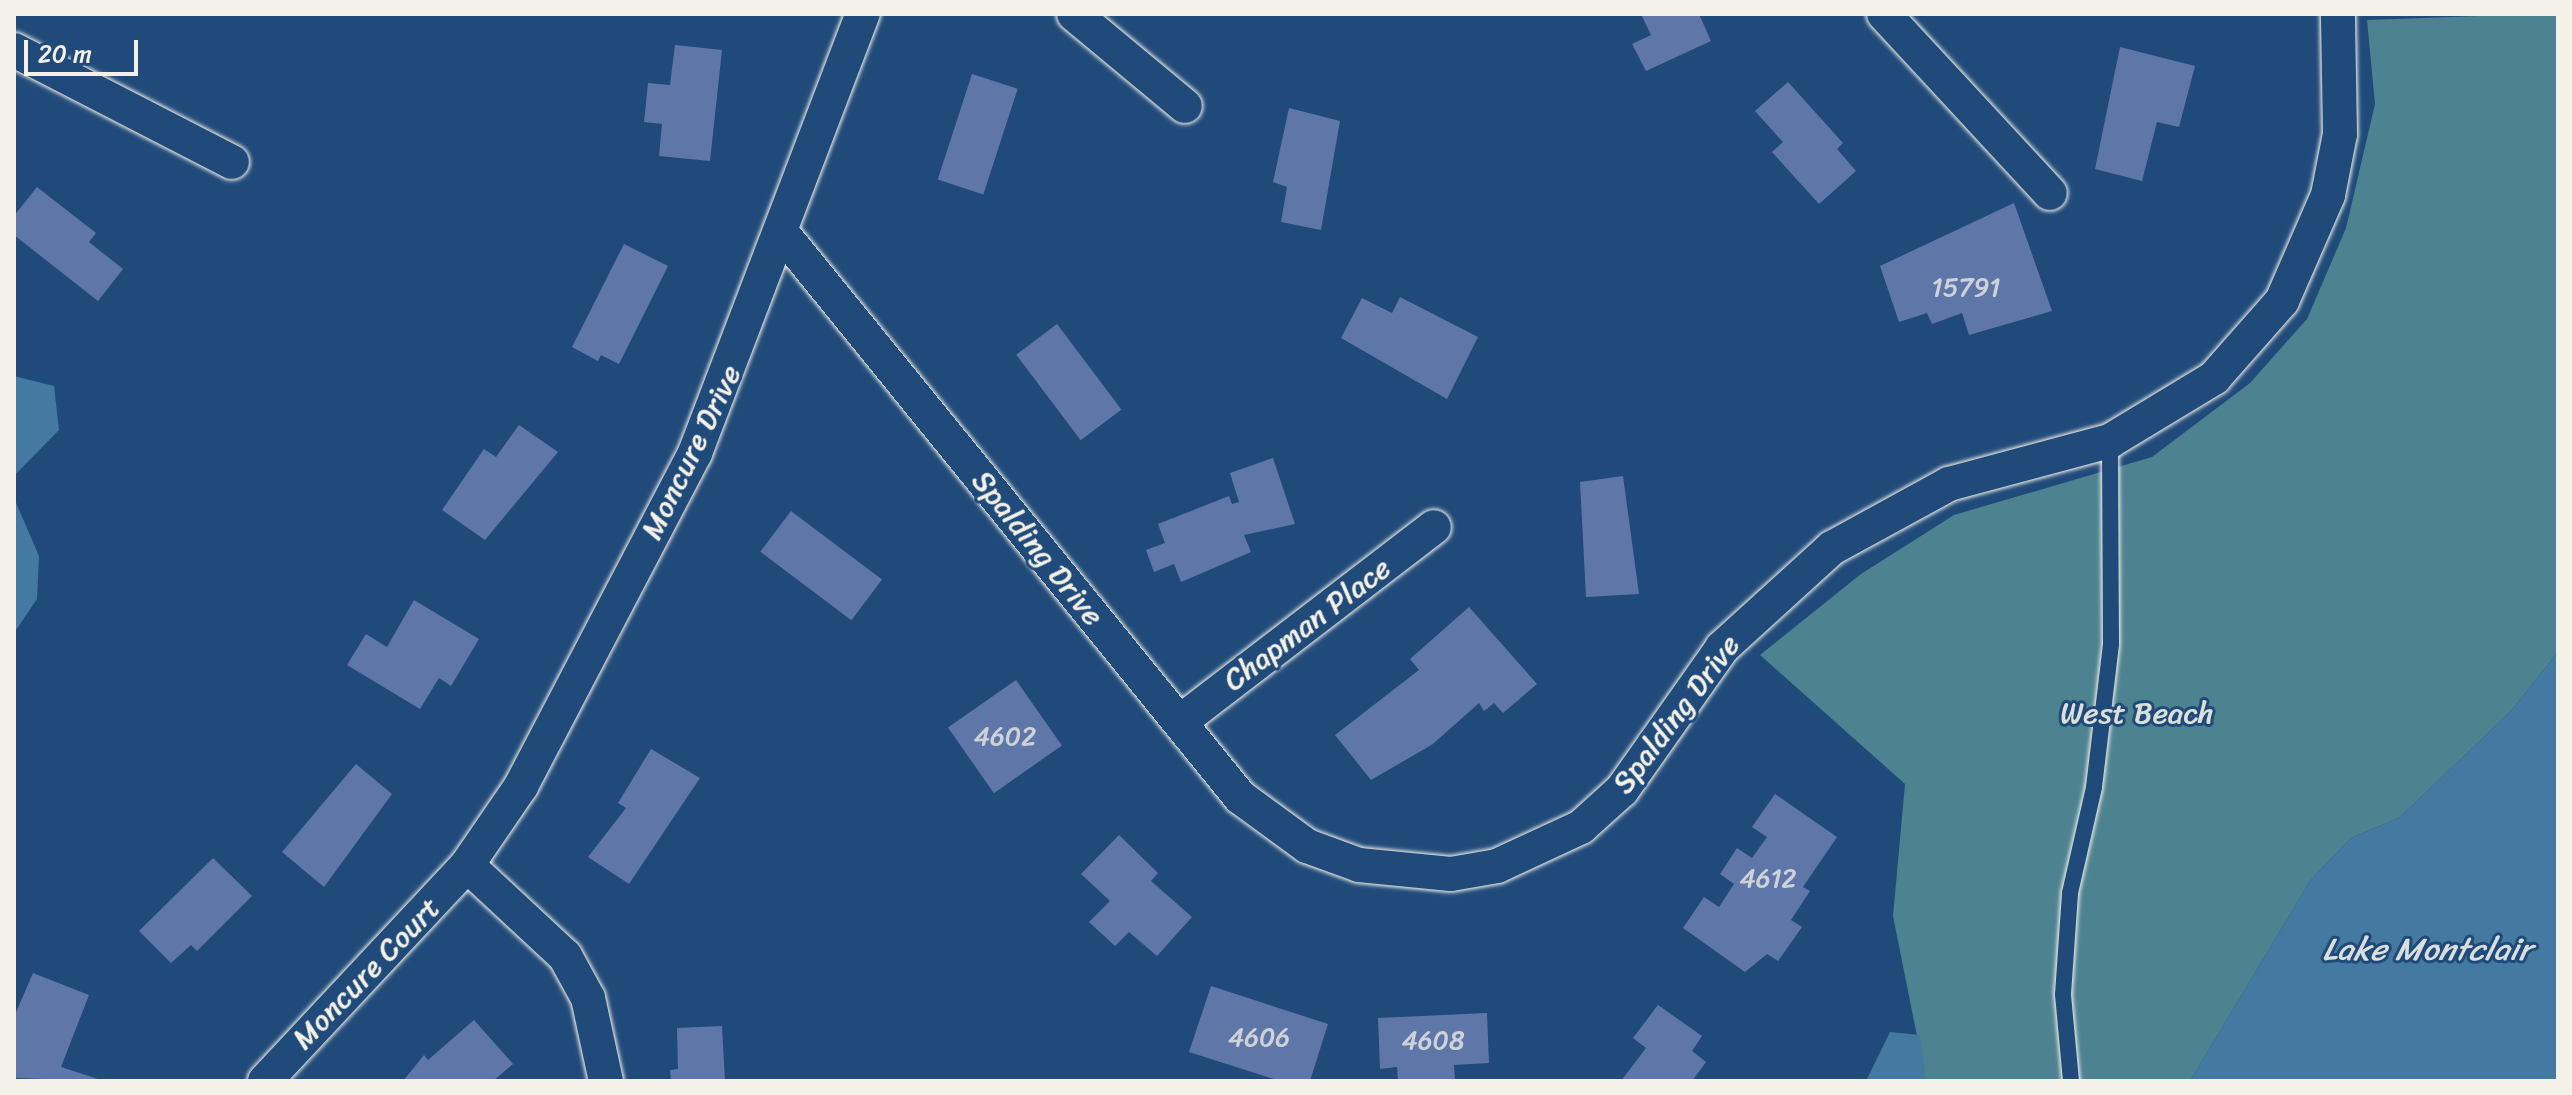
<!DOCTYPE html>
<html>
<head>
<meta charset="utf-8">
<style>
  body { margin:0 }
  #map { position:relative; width:2572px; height:1095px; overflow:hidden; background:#1f4a7a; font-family:Sriracha,sans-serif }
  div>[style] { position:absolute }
  .green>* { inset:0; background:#4d8290 }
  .water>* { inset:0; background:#447aa2 }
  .building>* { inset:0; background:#5e77a8; transform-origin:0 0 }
  .roads { filter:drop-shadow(0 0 2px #f4f1e8) drop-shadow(0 0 2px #f4f1e8) }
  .lane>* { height:16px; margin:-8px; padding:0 8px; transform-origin:8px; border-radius:8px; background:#1f4a7a }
  .street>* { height:34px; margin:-17px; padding:0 17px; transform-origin:17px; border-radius:17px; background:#1f4a7a }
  span { translate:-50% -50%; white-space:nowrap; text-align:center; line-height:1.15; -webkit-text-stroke:6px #1f4a7a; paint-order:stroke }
  .number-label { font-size:26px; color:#ced2d8 }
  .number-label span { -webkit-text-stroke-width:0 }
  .street-label { font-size:30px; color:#f4f1e8 }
  .park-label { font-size:30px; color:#dbe0db }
  .water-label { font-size:32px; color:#dadfde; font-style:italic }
  .frame { position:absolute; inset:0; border:16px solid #f4f1e8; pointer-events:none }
  .scale { position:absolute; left:24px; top:40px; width:114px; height:36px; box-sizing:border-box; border:4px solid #f4f1e8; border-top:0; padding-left:10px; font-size:24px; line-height:28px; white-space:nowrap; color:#f4f1e8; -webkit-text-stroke:6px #1f4a7a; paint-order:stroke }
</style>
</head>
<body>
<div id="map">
  <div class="green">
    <div style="clip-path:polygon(2535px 14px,2558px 14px,2558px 652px,2511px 711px,2399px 818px,2351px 838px,2310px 881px,2190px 1081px,1926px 1081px,1893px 916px,1905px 784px,1760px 655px,1861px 574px,1954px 515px,2152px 457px,2250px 383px,2307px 319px,2346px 228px,2375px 104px,2367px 20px)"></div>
  </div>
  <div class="water">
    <div style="clip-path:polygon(14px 376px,54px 386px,59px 430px,14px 476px)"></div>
    <div style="clip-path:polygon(14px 498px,39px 556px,37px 599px,14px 633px)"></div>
    <div style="clip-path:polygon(2558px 652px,2558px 1081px,2190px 1081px,2310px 881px,2351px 838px,2399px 818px,2511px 711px)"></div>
    <div style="clip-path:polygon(1890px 1032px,1920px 1035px,1926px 1081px,1866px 1081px)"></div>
  </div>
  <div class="building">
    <div style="clip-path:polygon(1641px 14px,1699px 14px,1711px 41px,1646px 71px,1632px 44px,1651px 35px)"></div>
    <div style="clip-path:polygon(675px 45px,722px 50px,710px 161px,659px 156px,662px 124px,644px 122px,648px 83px,670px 85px)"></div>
    <div style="clip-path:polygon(2120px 47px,2195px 66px,2179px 127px,2157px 122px,2142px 181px,2095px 169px)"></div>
    <div style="left:972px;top:74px;width:48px;height:111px;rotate:18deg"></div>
    <div style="clip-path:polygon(1788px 82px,1843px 143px,1837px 149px,1856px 171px,1819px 204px,1772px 152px,1783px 142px,1755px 111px)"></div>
    <div style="clip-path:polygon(1289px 108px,1340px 121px,1321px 230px,1281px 222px,1287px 187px,1273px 182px)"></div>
    <div style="clip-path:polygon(37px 187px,96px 233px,89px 242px,123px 269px,98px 301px,14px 235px,14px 216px)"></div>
    <div style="clip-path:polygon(2014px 203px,2052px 311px,1969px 335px,1962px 313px,1932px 324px,1927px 313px,1899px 322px,1880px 266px)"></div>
    <div style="clip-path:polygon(624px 244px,668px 266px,619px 364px,601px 355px,598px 361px,572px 347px)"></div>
    <div style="clip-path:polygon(1400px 297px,1478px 337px,1447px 399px,1341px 338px,1362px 298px,1392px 313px)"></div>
    <div style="left:1057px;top:324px;width:107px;height:51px;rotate:53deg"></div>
    <div style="clip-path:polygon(519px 425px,558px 452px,485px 540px,442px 510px,484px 449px,496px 457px)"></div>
    <div style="clip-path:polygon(1273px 458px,1295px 524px,1244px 535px,1251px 552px,1181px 582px,1174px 564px,1154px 572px,1146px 550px,1165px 543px,1158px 524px,1229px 496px,1232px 504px,1239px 502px,1230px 473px)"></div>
    <div style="clip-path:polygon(1623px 476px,1639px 594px,1586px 597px,1580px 482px)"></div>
    <div style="left:791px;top:511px;width:114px;height:51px;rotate:37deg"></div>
    <div style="clip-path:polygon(414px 600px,479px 639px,451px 686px,439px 678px,420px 709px,347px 665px,366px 634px,387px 647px)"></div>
    <div style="clip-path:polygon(1469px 607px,1537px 684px,1503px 713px,1494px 703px,1484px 711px,1479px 703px,1433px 744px,1371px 780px,1335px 735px,1419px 670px,1410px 659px)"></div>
    <div style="left:1016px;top:680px;width:80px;height:83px;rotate:55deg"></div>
    <div style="clip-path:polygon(651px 749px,700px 778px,629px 884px,588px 857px,626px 808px,618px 803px)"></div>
    <div style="clip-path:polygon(356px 764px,392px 794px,324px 887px,282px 852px)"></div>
    <div style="clip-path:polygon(1775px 794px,1837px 837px,1803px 887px,1810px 891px,1791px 920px,1802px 927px,1778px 961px,1767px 954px,1745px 972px,1683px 928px,1704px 897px,1719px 907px,1734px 884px,1720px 874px,1737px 848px,1752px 858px,1767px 837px,1752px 827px)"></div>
    <div style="clip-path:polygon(1119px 835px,1158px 873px,1151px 881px,1192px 917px,1157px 956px,1129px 932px,1115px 946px,1089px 922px,1110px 901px,1081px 874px)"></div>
    <div style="clip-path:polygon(213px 858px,252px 896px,197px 951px,191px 945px,171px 963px,139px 931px)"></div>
    <div style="clip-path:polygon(33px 973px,89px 995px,61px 1067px,104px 1081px,14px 1078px,14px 1017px)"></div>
    <div style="clip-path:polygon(1211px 986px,1328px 1024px,1310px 1081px,1280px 1081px,1189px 1052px)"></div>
    <div style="clip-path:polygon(1658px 1005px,1702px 1036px,1692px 1051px,1706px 1062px,1692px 1081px,1621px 1081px,1646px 1048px,1633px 1038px)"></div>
    <div style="clip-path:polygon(1487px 1013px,1489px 1063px,1454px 1065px,1455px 1081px,1398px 1081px,1397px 1067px,1380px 1069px,1378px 1018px)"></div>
    <div style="clip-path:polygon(474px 1020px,513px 1064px,493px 1081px,403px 1081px,424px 1055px,428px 1060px)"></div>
    <div style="clip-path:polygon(722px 1026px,725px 1081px,671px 1081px,670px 1070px,678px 1069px,677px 1028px)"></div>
  </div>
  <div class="roads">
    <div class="lane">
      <div style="left:2071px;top:1081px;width:87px;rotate:-95.3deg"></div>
      <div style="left:2063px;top:994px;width:101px;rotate:-86deg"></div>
      <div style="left:2070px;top:893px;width:109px;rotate:-77.2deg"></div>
      <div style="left:2094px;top:787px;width:144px;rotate:-83.2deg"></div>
      <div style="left:2111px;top:644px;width:203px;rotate:-90.3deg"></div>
    </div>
    <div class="street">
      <div style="left:1074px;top:14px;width:144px;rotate:39.7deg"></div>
      <div style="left:1884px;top:14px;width:244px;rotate:47.2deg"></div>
      <div style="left:14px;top:50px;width:245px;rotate:27.2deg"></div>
      <div style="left:782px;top:233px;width:727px;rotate:50.92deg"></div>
      <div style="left:1240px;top:797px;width:83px;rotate:36.2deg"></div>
      <div style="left:1307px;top:846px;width:55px;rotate:20.1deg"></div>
      <div style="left:1359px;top:865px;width:92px;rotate:5.6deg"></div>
      <div style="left:1451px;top:874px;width:47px;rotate:-9.9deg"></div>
      <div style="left:1497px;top:866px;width:93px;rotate:-24.9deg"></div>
      <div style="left:1581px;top:827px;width:55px;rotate:-42.1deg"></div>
      <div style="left:1622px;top:790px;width:174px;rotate:-54.8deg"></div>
      <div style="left:1722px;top:648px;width:149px;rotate:-42.3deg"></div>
      <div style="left:1832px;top:548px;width:133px;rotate:-28.7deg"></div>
      <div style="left:1949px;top:484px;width:167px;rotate:-15deg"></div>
      <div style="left:2110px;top:441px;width:122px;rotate:-31.2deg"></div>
      <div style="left:2214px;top:378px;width:103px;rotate:-48.6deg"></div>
      <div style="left:2282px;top:301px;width:116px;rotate:-66.5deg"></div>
      <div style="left:2328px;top:195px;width:62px;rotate:-78.9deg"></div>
      <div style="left:2340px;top:134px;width:120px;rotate:-91deg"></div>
      <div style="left:1180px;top:722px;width:320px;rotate:-37.5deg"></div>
      <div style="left:467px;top:865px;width:134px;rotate:42.9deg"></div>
      <div style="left:565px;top:956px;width:48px;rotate:61.3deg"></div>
      <div style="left:588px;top:998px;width:85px;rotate:77.8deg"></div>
      <div style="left:265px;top:1081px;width:296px;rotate:-46.9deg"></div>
      <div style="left:467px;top:865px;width:96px;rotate:-55.6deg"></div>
      <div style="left:521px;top:786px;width:376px;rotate:-62.4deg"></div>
      <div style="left:695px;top:453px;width:470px;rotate:-69.1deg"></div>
    </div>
  </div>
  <div class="number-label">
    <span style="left:1966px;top:288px">15791</span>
    <span style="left:1005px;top:737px">4602</span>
    <span style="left:1768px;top:879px">4612</span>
    <span style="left:1259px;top:1038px">4606</span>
    <span style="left:1433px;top:1041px">4608</span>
  </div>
  <div class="street-label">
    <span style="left:691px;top:452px;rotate:-64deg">Moncure Drive</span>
    <span style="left:1038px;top:548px;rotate:51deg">Spalding Drive</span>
    <span style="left:1307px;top:624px;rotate:-37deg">Chapman Place</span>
    <span style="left:1676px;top:714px;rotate:-53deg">Spalding Drive</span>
    <span style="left:366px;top:973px;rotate:-46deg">Moncure Court</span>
  </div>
  <div class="park-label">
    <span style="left:2137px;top:713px">West Beach</span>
  </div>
  <div class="water-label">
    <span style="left:2427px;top:950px">Lake Montclair</span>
  </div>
  <div class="frame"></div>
  <div class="scale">20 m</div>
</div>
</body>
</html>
